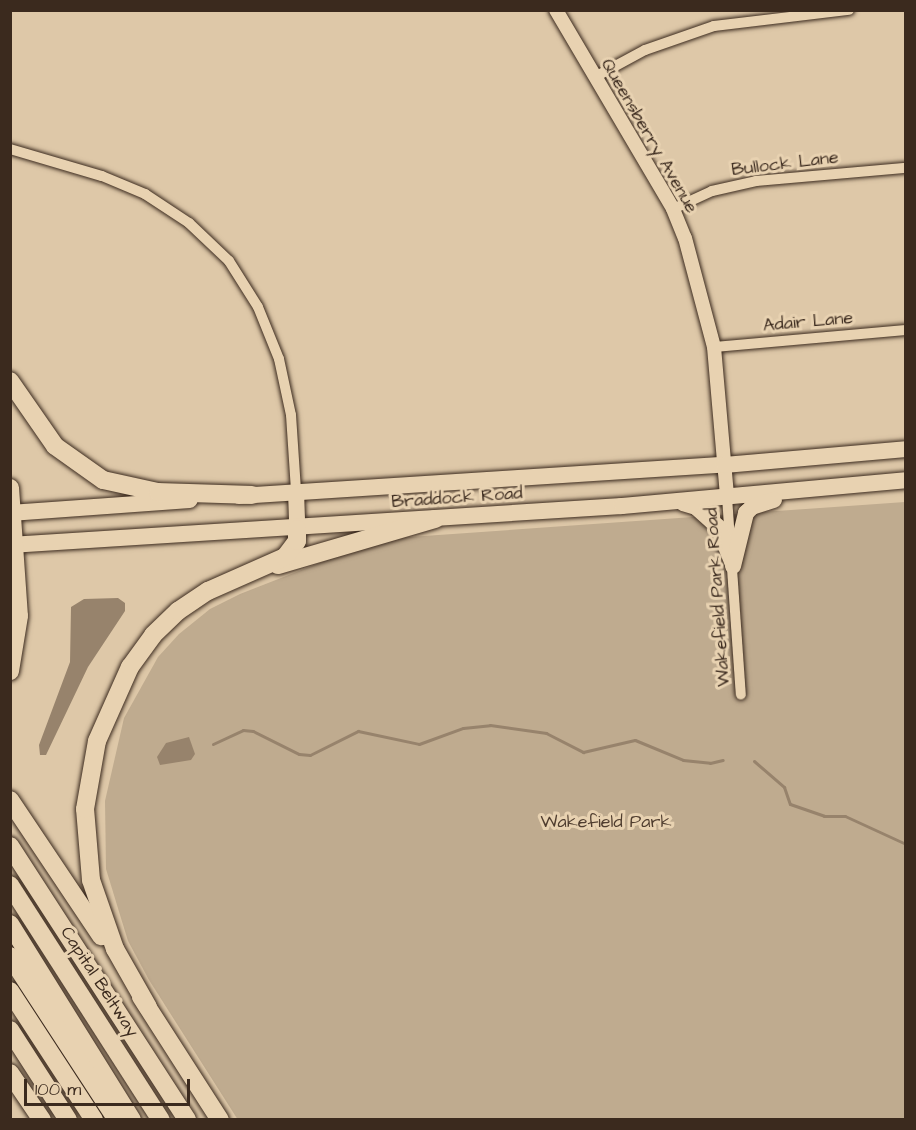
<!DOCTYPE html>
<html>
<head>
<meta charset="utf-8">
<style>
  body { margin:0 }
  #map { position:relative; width:916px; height:1130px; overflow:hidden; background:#dec8a8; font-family:"Architects Daughter",sans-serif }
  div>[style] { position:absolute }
  .green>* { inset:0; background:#bfab8f }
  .water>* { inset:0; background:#97836c }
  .stream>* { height:3px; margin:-1.5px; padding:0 1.5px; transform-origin:1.5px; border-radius:1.5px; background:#97836c }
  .roads { filter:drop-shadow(0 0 2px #3b2a1e) drop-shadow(0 0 2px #3b2a1e) }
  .street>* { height:10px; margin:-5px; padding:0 5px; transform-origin:5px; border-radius:5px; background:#e8d2b1 }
  .secondary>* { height:14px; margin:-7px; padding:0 7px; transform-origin:7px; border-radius:7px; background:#e8d2b1 }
  .primary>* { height:16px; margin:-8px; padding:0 8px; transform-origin:8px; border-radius:8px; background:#e8d2b1 }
  .highway>* { height:18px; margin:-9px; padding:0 9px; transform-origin:9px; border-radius:9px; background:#e8d2b1 }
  span { translate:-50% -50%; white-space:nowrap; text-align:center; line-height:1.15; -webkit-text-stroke:6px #e8d2b1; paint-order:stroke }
  .street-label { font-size:18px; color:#3b2a1e }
  .park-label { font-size:18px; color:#4f3d2f }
  .frame { position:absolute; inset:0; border:12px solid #3b2a1e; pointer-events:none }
  .scale { position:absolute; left:24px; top:1079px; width:166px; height:27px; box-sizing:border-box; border:3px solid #3b2a1e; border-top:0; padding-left:8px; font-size:18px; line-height:21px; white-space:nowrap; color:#3b2a1e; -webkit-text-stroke:4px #e8d2b1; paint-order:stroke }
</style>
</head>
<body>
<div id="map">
  <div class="green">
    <div style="clip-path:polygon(905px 502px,905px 1119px,238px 1120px,149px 980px,128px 941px,106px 869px,105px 801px,124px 718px,158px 657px,179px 634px,210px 609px,240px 594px,381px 539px)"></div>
  </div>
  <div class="water">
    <div style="clip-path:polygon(84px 599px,118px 598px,125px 603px,125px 611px,88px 667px,46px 755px,40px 755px,39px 745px,70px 662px,71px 607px)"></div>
    <div style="clip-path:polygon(189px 737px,195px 754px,191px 760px,160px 765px,157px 757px,166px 743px)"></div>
  </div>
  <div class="stream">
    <div style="left:213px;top:744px;width:33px;rotate:-25deg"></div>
    <div style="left:243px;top:730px;width:10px;rotate:6deg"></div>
    <div style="left:253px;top:731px;width:51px;rotate:26.6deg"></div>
    <div style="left:299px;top:754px;width:11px;rotate:5deg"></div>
    <div style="left:310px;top:755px;width:54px;rotate:-26.6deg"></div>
    <div style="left:358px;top:731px;width:62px;rotate:12deg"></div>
    <div style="left:419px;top:744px;width:47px;rotate:-20deg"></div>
    <div style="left:463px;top:728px;width:27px;rotate:-6deg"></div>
    <div style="left:490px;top:725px;width:57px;rotate:8.1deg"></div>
    <div style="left:546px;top:733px;width:42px;rotate:27.2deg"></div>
    <div style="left:583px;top:752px;width:53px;rotate:-13deg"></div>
    <div style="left:635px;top:740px;width:52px;rotate:22.6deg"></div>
    <div style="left:683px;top:760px;width:27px;rotate:6deg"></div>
    <div style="left:710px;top:763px;width:13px;rotate:-13deg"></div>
    <div style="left:754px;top:761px;width:40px;rotate:41deg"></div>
    <div style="left:784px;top:787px;width:18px;rotate:71deg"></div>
    <div style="left:790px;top:804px;width:36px;rotate:19deg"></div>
    <div style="left:824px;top:816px;width:21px"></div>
    <div style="left:845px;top:816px;width:67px;rotate:24.7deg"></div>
  </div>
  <div class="roads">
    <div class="street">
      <div style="left:595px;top:77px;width:57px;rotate:-28.4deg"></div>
      <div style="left:645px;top:50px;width:73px;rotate:-19.2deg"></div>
      <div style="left:714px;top:26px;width:136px;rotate:-6.8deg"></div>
      <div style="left:10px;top:149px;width:96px;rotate:16.4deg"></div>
      <div style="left:102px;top:176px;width:47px;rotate:22.7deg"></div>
      <div style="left:145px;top:194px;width:53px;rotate:33.4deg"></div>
      <div style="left:189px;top:223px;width:55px;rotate:43.5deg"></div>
      <div style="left:229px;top:261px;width:54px;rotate:57.8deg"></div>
      <div style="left:258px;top:307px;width:56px;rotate:68deg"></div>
      <div style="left:279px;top:359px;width:57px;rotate:77.9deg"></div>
      <div style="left:291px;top:415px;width:76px;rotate:86.2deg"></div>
      <div style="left:673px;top:209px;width:43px;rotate:-24.8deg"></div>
      <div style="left:712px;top:191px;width:45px;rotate:-12.8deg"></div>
      <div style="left:756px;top:181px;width:151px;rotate:-5deg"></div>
      <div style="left:714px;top:347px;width:193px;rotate:-5.1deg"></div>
      <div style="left:727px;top:497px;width:198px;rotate:86deg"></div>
    </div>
    <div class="secondary">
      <div style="left:556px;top:10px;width:231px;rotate:59.5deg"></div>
      <div style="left:673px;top:209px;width:31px;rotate:68deg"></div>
      <div style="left:685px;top:238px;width:113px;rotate:75.1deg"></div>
      <div style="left:714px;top:347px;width:151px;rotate:85deg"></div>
    </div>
    <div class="primary">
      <div style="left:296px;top:491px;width:38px;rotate:88deg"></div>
      <div style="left:239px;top:496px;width:486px;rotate:-3.7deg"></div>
      <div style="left:724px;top:465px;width:183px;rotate:-5deg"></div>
      <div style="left:683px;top:503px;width:14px;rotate:17deg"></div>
      <div style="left:696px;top:507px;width:30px;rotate:42deg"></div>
      <div style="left:718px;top:527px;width:38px;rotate:68deg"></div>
      <div style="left:10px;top:513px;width:180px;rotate:-4.1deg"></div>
      <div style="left:10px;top:545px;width:613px;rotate:-3.65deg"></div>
      <div style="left:622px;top:506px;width:285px;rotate:-5.2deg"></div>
      <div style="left:733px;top:566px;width:55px;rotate:-76.2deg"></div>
      <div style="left:746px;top:513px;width:8px;rotate:-45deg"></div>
      <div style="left:752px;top:507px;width:23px;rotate:-18deg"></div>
    </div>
    <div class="highway">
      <div style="left:10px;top:381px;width:79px;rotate:55.3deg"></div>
      <div style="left:55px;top:446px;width:59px;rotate:35.3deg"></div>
      <div style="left:103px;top:480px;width:56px;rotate:12.3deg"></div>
      <div style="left:158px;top:492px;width:94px;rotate:1.8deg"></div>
      <div style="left:10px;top:488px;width:128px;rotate:86deg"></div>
      <div style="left:19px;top:616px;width:56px;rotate:99.3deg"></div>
      <div style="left:278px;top:565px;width:164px;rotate:-16.3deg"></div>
      <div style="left:10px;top:800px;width:164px;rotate:56.2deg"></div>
      <div style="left:10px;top:846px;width:326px;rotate:57.1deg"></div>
      <div style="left:10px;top:885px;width:279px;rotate:57.3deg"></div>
      <div style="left:10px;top:924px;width:231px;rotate:58.1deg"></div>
      <div style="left:10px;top:956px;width:196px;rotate:56.9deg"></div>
      <div style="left:10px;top:991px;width:154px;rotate:56.9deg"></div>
      <div style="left:141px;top:997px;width:146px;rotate:57.3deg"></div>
      <div style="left:148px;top:1007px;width:67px;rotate:-119.6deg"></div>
      <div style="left:115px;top:949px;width:73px;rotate:-109.2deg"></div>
      <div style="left:91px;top:880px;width:71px;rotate:-94.8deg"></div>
      <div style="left:85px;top:809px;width:69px;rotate:-80deg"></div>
      <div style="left:97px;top:741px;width:81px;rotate:-66deg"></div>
      <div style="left:130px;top:667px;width:39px;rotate:-54deg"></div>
      <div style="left:153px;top:635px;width:35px;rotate:-44deg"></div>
      <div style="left:178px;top:611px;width:36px;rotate:-34deg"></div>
      <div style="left:208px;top:591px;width:84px;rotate:-23.8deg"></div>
      <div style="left:285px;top:557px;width:20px;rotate:-53deg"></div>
      <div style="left:297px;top:541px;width:12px;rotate:-90deg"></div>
      <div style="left:10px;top:1030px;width:107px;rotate:57.2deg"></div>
      <div style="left:10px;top:1073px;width:57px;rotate:55.8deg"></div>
    </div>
  </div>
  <div class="street-label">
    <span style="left:649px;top:136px;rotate:60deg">Queensberry Avenue</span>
    <span style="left:785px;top:164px;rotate:-7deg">Bullock Lane</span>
    <span style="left:808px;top:322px;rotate:-5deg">Adair Lane</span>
    <span style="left:457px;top:498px;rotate:-4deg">Braddock Road</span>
    <span style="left:718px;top:597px;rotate:-94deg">Wakefield Park Road</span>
    <span style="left:99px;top:982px;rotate:57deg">Capital Beltway</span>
  </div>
  <div class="park-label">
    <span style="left:606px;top:822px">Wakefield Park</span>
  </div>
  <div class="frame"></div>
  <div class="scale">100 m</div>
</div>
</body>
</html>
